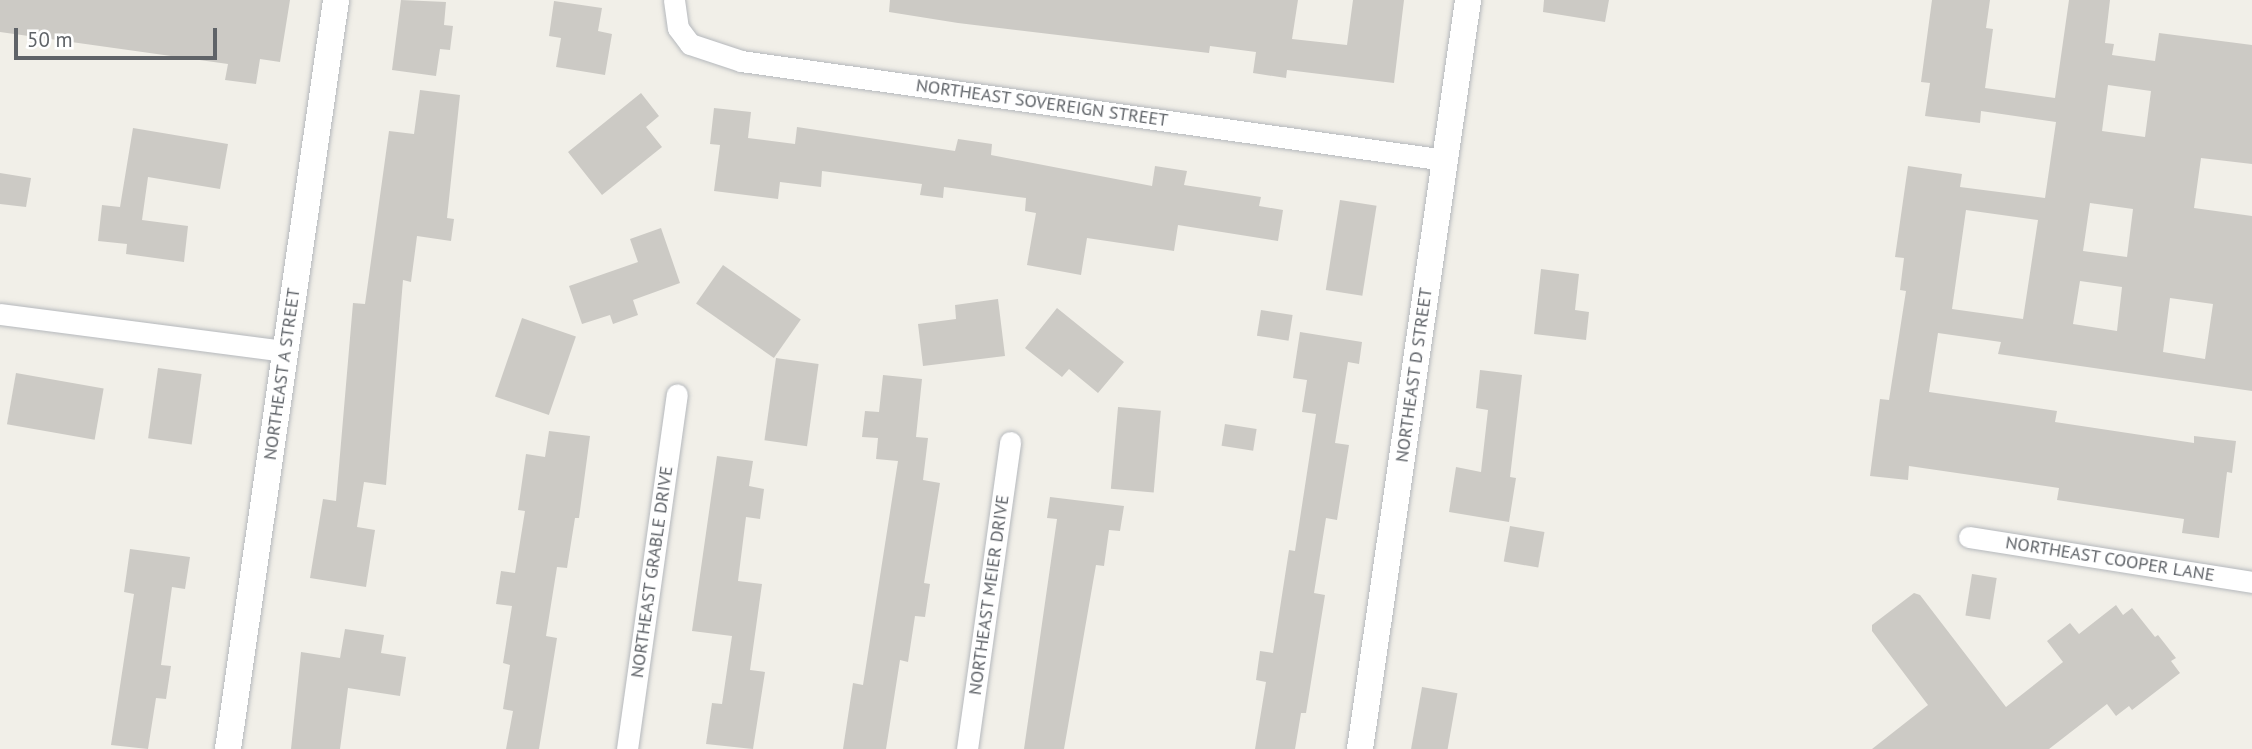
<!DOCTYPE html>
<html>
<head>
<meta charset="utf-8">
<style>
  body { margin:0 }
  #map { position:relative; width:2252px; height:749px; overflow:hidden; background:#f1efe8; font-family:"PT Sans",sans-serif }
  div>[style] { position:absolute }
  .building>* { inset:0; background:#cccac5; transform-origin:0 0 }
  .roads { filter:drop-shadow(0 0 2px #b5b8bc) drop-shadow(0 0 2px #b5b8bc) }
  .minor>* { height:21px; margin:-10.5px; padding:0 10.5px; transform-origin:10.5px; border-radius:10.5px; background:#fff }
  .tertiary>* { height:26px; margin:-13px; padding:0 13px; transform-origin:13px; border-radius:13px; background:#fff }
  span { translate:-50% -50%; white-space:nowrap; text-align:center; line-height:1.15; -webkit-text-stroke:5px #fff; paint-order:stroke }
  .street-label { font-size:18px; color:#5f6368 }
  .scale { position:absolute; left:14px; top:28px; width:203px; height:32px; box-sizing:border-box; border:4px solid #5f6368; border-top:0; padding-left:9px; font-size:21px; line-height:24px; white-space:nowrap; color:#5f6368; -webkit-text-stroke:5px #fff; paint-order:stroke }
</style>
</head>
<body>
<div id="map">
  <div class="building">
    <div style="clip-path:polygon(0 0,290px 0,280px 62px,260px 59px,256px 84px,225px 80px,228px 64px,0 32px)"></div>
    <div style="clip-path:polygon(401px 0,446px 2px,444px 25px,453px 26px,450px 50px,440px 49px,436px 76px,392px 70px)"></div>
    <div style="clip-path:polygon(890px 0,1298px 0,1292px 39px,1347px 45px,1353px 0,1404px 0,1394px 83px,1287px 70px,1286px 78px,1253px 73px,1256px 52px,1210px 46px,1209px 53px,958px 23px,889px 12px)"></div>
    <div style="clip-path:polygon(1544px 0,1609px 0,1605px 22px,1543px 12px)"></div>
    <div style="clip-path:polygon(evenodd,1932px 0,1990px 0,1986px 28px,1993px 29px,1985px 88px,2055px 98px,2069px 0,2110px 0,2105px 43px,2114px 44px,2112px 55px,2155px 61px,2159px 33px,2252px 45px,2252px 164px,2201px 158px,2194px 208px,2252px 216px,2252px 391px,1998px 354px,2001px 342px,1938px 333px,1929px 392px,2057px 411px,2055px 422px,2194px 443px,2194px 436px,2236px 441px,2232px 473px,2227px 472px,2219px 538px,2182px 533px,2184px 519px,2057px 500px,2059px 488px,1909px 466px,1908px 480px,1870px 476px,1880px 399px,1889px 400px,1906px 291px,1900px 290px,1904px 258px,1895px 257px,1908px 166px,1962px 174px,1960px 187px,2045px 198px,2056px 122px,1981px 111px,1980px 123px,1925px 116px,1930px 83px,1921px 82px,1932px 0,2108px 85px,2151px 91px,2145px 137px,2102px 131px,2108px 85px,1932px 0,2090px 203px,2133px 209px,2127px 257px,2083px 251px,2090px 203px,1932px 0,1966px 210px,2038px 220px,2023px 319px,1952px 309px,1966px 210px,1932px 0,2080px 281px,2122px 287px,2117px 331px,2073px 324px,2080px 281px,1932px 0,2170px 298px,2213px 304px,2205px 359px,2163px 352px,2170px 298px)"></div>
    <div style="clip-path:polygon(554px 1px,602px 8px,598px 31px,612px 34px,605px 75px,556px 67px,561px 38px,549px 36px)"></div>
    <div style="clip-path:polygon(420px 90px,460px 95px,447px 218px,454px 219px,451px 241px,417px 236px,411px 282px,403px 280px,386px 485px,364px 482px,357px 527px,375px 530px,366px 587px,310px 578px,323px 499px,336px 501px,353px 303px,365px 304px,389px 131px,414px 134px)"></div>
    <div style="clip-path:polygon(641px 93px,659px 116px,646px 127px,662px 147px,602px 195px,568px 152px)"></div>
    <div style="clip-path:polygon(714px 108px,751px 112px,748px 138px,795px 144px,797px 127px,955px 151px,958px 139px,992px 144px,991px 155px,1152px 186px,1155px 166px,1187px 171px,1184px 185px,1261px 197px,1259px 206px,1283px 210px,1278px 241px,1178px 225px,1174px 251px,1087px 238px,1081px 275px,1027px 265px,1036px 213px,1025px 211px,1026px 198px,944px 187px,943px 198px,920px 195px,922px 184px,822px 171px,821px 187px,780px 182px,778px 199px,714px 191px,720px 145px,710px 144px)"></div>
    <div style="clip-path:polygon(133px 128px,228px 144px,220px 189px,148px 177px,142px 220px,188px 226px,184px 262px,126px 254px,127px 244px,98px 241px,102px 205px,120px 207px)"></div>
    <div style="clip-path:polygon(0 173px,31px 178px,26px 207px,0 204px)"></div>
    <div style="left:1340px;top:200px;width:37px;height:91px;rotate:9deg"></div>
    <div style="clip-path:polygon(661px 228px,680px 283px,633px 300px,638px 315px,613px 324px,610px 315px,582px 324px,569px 286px,638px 262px,630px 239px)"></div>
    <div style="left:723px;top:265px;width:95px;height:47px;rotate:35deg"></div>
    <div style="clip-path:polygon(1541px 269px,1579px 274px,1575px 310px,1589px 312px,1586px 340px,1534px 334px)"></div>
    <div style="clip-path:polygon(998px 299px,1005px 356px,923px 366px,918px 324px,956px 319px,955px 305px)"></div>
    <div style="clip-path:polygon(1057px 308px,1124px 362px,1098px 393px,1069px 369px,1062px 377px,1025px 348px)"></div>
    <div style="left:1261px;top:310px;width:32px;height:26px;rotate:9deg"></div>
    <div style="left:522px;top:318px;width:57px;height:83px;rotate:19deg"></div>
    <div style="clip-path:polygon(1300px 332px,1362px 342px,1359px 364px,1348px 362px,1335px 443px,1349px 445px,1337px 520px,1326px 518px,1314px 593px,1325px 595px,1306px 713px,1301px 713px,1295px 749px,1255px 749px,1266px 682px,1256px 680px,1260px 651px,1273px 653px,1289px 550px,1295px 551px,1316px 414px,1302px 412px,1307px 380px,1293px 378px)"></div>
    <div style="left:776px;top:358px;width:43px;height:83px;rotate:8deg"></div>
    <div style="left:158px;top:368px;width:44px;height:71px;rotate:8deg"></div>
    <div style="clip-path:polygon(1480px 370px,1522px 375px,1510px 477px,1516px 478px,1509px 522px,1449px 512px,1456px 467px,1481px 472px,1488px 410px,1476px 408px)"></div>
    <div style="left:16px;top:373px;width:89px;height:52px;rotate:10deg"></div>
    <div style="clip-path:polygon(883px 375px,922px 379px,916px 437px,928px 438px,923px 480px,940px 483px,924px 583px,930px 584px,925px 617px,915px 616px,908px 662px,900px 660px,886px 749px,843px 749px,853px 683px,863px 685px,898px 461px,876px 459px,878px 438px,862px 437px,865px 411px,879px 412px)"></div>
    <div style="left:1118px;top:407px;width:43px;height:82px;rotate:5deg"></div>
    <div style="left:1225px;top:424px;width:32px;height:22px;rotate:9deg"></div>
    <div style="clip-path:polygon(549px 431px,590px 436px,579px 518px,575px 518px,567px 568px,557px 567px,546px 636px,557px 638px,539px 749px,506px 749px,513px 711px,503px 709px,510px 665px,503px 663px,512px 606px,496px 604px,501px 571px,515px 573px,525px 511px,518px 510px,526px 454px,545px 457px)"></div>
    <div style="clip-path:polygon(717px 456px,753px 461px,749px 486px,764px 489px,760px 519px,746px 517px,738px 581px,762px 584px,750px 670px,765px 672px,753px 749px,706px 744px,712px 703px,722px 704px,732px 636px,692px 631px)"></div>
    <div style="clip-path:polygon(1050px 497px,1124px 506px,1120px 531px,1109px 530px,1104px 566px,1096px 565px,1064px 749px,1024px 749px,1057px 519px,1047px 518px)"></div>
    <div style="left:1510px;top:526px;width:35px;height:36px;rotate:10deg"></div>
    <div style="clip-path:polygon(130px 549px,190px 557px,185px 589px,172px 587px,161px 665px,171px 666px,166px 699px,156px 698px,148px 749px,111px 745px,134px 594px,124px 592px)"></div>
    <div style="left:1972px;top:574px;width:25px;height:42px;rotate:9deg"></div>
    <div style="clip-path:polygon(1914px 593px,1920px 595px,2006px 707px,2063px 662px,2047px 641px,2070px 623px,2079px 634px,2116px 605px,2123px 615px,2132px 608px,2155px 637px,2158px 635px,2176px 658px,2171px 661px,2180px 673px,2132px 710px,2129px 706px,2116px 716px,2107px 704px,2049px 749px,1872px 749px,1928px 705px,1872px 631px,1872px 625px)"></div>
    <div style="clip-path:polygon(345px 629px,384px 635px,381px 653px,406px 657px,400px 696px,348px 688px,340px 749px,291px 749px,301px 652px,340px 658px)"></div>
    <div style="left:1422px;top:687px;width:36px;height:63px;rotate:10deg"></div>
  </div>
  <div class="roads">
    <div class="minor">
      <div style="left:674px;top:0;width:28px;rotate:82deg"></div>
      <div style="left:678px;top:28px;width:20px;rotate:53deg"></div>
      <div style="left:690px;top:44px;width:54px;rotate:18.4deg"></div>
      <div style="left:741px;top:61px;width:711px;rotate:8deg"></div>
      <div style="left:0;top:314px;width:287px;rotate:7.4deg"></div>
      <div style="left:1969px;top:537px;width:287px;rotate:9deg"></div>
      <div style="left:627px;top:749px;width:358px;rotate:-82deg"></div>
      <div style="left:967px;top:749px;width:310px;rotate:-82deg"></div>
    </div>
    <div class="tertiary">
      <div style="left:228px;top:749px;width:757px;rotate:-81.79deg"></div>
      <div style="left:1360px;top:749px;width:757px;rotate:-81.79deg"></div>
    </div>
  </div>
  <div class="street-label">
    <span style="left:1042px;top:103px;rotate:8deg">NORTHEAST SOVEREIGN STREET</span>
    <span style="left:282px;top:374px;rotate:-82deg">NORTHEAST A STREET</span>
    <span style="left:1414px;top:375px;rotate:-82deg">NORTHEAST D STREET</span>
    <span style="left:2110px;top:559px;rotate:9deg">NORTHEAST COOPER LANE</span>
    <span style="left:652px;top:572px;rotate:-82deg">NORTHEAST GRABLE DRIVE</span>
    <span style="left:989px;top:595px;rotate:-82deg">NORTHEAST MEIER DRIVE</span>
  </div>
  <div class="scale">50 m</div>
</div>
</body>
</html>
